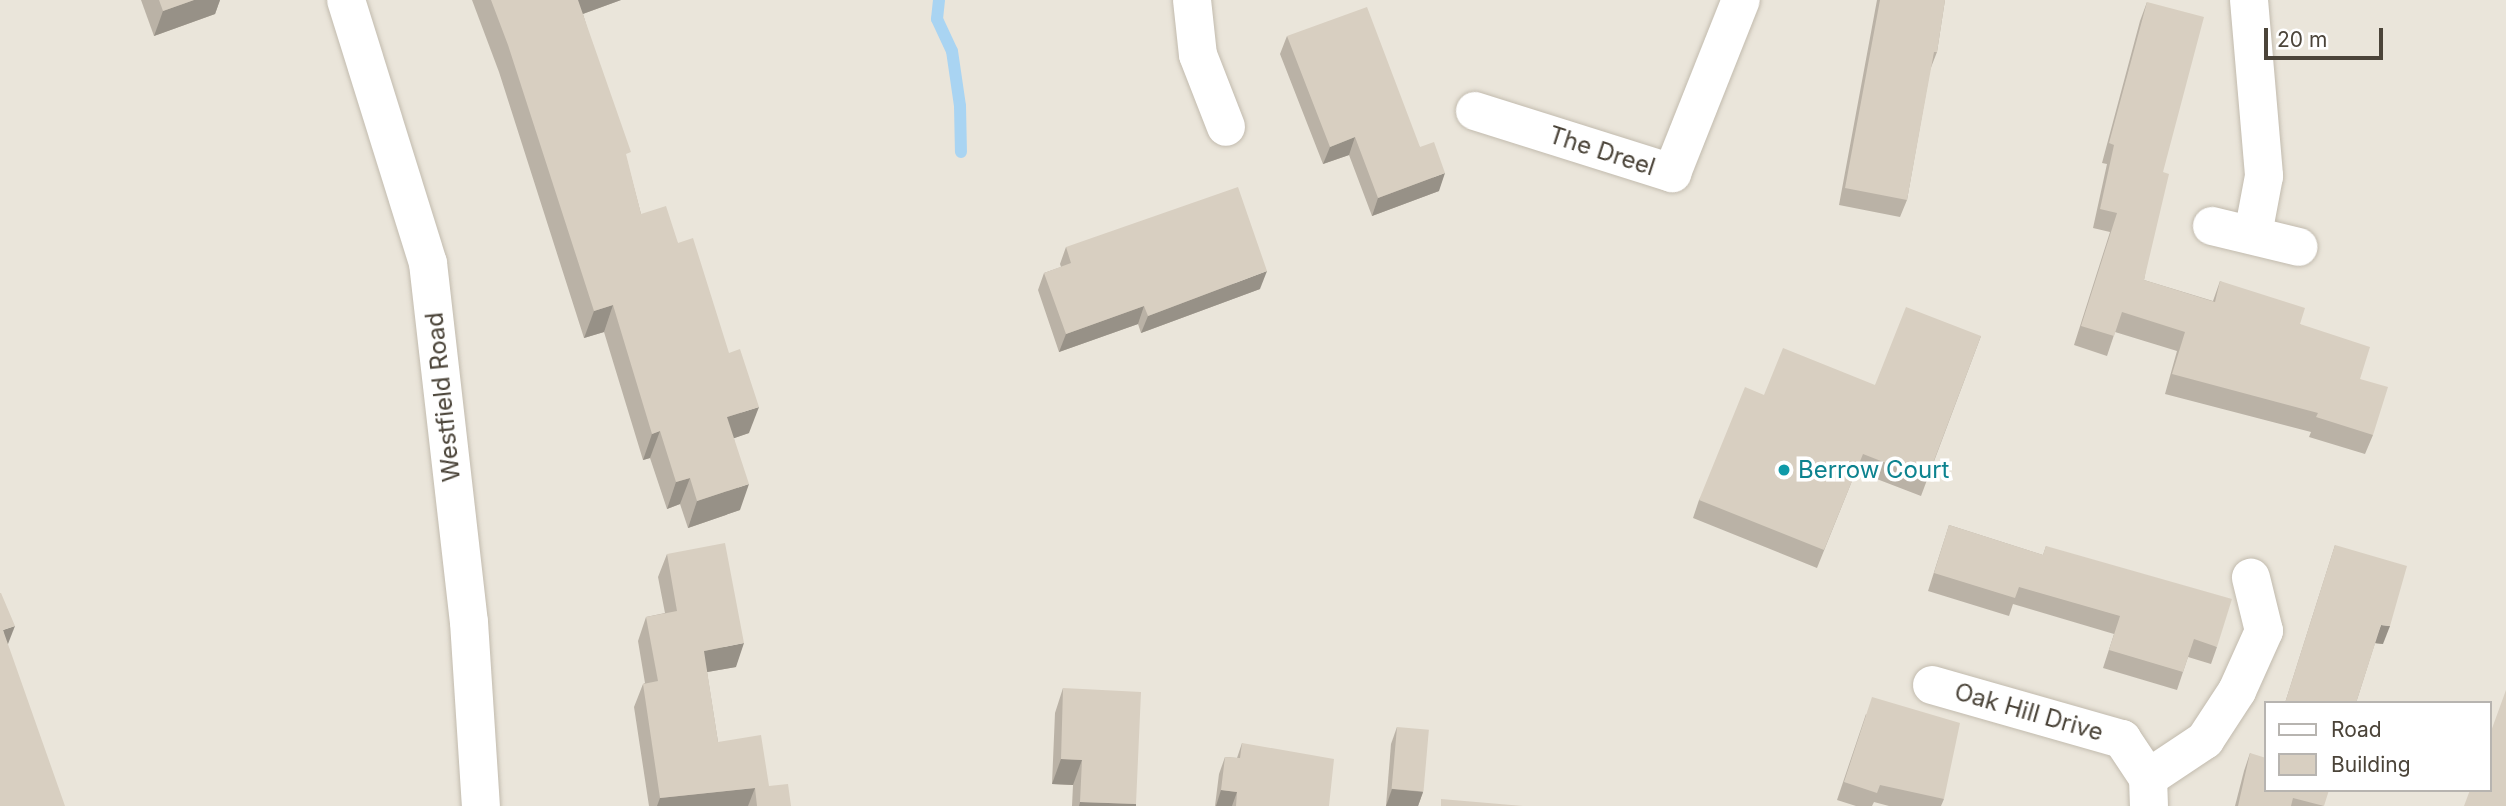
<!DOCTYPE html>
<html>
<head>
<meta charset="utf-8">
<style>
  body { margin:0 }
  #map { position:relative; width:2506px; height:806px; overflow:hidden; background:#f6f3ec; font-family:Inter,sans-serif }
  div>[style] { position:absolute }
  .residential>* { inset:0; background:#eae5da }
  .stream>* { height:12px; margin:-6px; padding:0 6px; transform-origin:6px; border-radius:6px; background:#a9d4f2 }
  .roads { filter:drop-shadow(0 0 2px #c2bbae) drop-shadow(0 0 2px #c2bbae) }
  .minor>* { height:38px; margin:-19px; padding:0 19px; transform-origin:19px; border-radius:19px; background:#fff }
  .wall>* { inset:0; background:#bab2a6 }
  .shaded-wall>* { inset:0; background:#979187 }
  .building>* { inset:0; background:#d8cfc1; transform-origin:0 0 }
  .dots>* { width:19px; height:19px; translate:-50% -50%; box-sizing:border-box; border:4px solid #fff; border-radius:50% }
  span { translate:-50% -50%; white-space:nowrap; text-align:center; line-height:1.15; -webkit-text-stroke:7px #fff; paint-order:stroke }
  .street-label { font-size:24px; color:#4b4439 }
  .culture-label { font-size:24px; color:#0d838f }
  .left { translate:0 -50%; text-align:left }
  .legend { position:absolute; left:2264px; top:701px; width:228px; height:91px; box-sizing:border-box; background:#fff; border:2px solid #b7b4b0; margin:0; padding:9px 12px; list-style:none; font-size:21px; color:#4b4439 }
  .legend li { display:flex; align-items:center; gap:14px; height:35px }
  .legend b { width:35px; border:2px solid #b7b4b0 }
  .scale { position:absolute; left:2264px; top:28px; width:119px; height:32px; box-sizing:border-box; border:4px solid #4b4439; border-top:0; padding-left:9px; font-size:21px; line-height:24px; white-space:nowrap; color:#4b4439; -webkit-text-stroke:5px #fff; paint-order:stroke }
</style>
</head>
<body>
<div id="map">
  <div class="residential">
    <div style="clip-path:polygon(evenodd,0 0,2506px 0,2506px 806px,0 806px,0 0,2266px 703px,2490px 703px,2490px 790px,2266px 790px,2266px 703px)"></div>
  </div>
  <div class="stream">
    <div style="left:939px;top:0;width:19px;rotate:96deg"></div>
    <div style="left:937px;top:19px;width:35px;rotate:65deg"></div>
    <div style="left:952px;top:51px;width:56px;rotate:81.7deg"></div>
    <div style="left:960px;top:106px;width:46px;rotate:88.8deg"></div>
  </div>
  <div class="roads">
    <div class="minor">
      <div style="left:346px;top:0;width:275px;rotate:72.7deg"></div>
      <div style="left:428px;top:263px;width:361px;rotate:83.5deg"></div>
      <div style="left:469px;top:622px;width:184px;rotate:86.3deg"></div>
      <div style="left:1192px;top:0;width:55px;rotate:83.8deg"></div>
      <div style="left:1198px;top:55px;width:77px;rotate:68.7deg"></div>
      <div style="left:2249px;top:0;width:177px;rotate:85.1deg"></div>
      <div style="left:2264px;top:176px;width:59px;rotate:100.7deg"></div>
      <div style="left:1475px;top:111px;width:207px;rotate:17.5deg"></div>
      <div style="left:1672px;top:173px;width:186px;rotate:-68.3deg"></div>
      <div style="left:2212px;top:226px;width:89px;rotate:13.6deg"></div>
      <div style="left:1932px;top:685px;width:198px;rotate:15.9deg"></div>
      <div style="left:2122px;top:739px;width:47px;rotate:56.3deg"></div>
      <div style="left:2148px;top:778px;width:28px;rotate:88deg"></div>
      <div style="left:2148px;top:778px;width:69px;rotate:-33.7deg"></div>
      <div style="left:2205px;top:740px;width:59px;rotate:-56.9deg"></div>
      <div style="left:2237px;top:691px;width:66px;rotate:-65.8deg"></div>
      <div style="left:2264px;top:631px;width:55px;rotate:-103.8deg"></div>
    </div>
  </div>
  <div class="wall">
    <div style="clip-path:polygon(141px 0,220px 0,215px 14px,154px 36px)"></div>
    <div style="clip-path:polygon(472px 0,621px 0,583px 14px,627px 161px,641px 214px,678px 243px,749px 433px,734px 438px,740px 510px,688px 528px,680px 504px,667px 509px,650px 458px,643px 460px,604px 332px,584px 338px,499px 72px)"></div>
    <div style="clip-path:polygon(1877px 0,1945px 0,1937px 52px,1930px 70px,1907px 200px,1900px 217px,1839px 205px)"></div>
    <div style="clip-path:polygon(2147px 2px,2163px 172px,2144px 280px,2213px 301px,2220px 281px,2300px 324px,2360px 379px,2373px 435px,2365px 454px,2309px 437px,2311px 432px,2165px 394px,2177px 351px,2115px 332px,2107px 356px,2074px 345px,2110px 232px,2093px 228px,2107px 164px,2102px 163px,2140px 21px)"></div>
    <div style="clip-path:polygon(1287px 36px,1420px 147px,1439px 191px,1372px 216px,1349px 155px,1323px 164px,1280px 54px)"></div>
    <div style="clip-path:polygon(1066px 247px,1260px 289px,1141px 333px,1138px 324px,1059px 352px,1038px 290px,1044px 273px,1061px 267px,1060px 264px)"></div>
    <div style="clip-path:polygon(1981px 336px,1921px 496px,1856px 471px,1817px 568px,1693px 518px,1699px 500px,1764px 395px,1875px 385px)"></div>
    <div style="clip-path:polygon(1949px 525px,2043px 555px,2046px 546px,2217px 647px,2211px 664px,2188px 657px,2177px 690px,2103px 668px,2114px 634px,2013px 604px,2009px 616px,1928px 591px)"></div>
    <div style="clip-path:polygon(2335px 545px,2383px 644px,2375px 643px,2356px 703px,2285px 703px)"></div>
    <div style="clip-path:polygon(667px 554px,736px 667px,707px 672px,718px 742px,791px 806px,649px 806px,634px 707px,643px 684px,645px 683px,638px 641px,646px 617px,665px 613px,658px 577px)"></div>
    <div style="clip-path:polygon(1063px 688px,1136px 806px,1072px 806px,1073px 785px,1052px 784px,1055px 713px)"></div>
    <div style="clip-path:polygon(1866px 714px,1944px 799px,1941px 806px,1889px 806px,1874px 802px,1872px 806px,1856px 806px,1837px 800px)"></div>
    <div style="clip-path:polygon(1397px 727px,1423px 792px,1418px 806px,1386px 806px,1391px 744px)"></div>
    <div style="clip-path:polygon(1242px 743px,1329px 806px,1215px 806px,1219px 774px,1225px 757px,1237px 758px)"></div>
    <div style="clip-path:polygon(2250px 753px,2324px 806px,2235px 806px,2244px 771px)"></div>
  </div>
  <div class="shaded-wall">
    <div style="clip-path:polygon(194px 0,220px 0,215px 14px,154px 36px,163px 11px)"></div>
    <div style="clip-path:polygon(573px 0,621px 0,566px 20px)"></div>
    <div style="clip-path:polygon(1355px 137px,1349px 155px,1323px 164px,1330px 147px)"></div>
    <div style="clip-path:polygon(1445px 173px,1439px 191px,1372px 216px,1378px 198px)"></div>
    <div style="clip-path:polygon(1267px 271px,1260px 289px,1141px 333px,1148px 316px)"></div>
    <div style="clip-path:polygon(613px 305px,604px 332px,584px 338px,594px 311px)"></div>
    <div style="clip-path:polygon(1144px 306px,1138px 324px,1059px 352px,1066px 334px)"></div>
    <div style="clip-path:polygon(759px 407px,749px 433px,717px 444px,727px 417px)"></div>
    <div style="clip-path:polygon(660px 431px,650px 458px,643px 460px,652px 434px)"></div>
    <div style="clip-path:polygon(690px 478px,680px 504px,667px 509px,676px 482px)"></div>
    <div style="clip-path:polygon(749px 484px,740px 510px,688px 528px,697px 501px)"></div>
    <div style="clip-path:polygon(2381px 625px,2390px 626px,2383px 644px,2374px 643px)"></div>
    <div style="clip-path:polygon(15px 626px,6px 649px,3px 630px)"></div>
    <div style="clip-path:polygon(744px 643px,736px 667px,696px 674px,704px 651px)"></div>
    <div style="clip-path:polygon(1061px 759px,1082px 760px,1073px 785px,1052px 784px)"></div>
    <div style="clip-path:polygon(755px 788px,748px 806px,657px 806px,660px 798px)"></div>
    <div style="clip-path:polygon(1392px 789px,1423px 792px,1418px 806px,1386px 806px)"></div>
    <div style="clip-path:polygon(1221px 790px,1237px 792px,1232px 806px,1216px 806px)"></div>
    <div style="clip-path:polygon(1080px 802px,1136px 804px,1136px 806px,1079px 806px)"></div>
  </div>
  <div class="building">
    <div style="clip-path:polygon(159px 0,194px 0,163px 11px)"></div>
    <div style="clip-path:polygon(491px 0,578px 0,631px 152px,626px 154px,641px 214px,666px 206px,678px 243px,693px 238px,729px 353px,740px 349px,759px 407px,727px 417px,749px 484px,697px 501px,690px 478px,676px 482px,660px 431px,652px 434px,613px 305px,594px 311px,508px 45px)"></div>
    <div style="clip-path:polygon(1880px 0,1945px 0,1937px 52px,1934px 52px,1907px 200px,1845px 188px)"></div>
    <div style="clip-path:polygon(2147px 2px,2204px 17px,2163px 172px,2169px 174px,2144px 280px,2215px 302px,2220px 281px,2305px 308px,2300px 324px,2370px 347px,2360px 379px,2388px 387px,2373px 435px,2316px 417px,2318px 413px,2172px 374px,2185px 332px,2122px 312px,2114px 336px,2081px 326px,2117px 213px,2100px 209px,2114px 145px,2109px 143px)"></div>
    <div style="clip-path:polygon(1367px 7px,1420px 147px,1434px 142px,1445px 173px,1378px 198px,1355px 137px,1330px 147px,1287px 36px)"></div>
    <div style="clip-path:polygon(1238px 187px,1267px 271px,1148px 316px,1144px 306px,1066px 334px,1044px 273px,1071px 263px,1066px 247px)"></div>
    <div style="clip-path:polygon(1906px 307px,1981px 336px,1927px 479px,1863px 454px,1824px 550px,1699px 500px,1745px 387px,1764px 395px,1783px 348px,1875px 385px)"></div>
    <div style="clip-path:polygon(1949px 525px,2043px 555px,2046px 546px,2232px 599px,2217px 647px,2194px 639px,2183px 672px,2109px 650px,2120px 616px,2019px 587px,2015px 598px,1934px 573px)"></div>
    <div style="clip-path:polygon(725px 543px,744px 643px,704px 651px,718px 742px,761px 735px,769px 786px,788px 784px,791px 806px,757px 806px,755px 788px,660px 798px,643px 684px,658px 681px,646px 617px,677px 611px,667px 554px)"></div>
    <div style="clip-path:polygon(2335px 545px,2407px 566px,2390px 626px,2381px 625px,2356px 703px,2285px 703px)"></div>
    <div style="clip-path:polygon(0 593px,1px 593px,15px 626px,3px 630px,65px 806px,0 806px)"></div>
    <div style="clip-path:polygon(1063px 688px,1141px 692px,1136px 804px,1080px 802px,1082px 760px,1061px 759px)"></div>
    <div style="clip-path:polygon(2506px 690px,2506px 806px,2464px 806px,2470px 790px,2490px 790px,2490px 734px)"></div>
    <div style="clip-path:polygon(1872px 697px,1960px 723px,1944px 799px,1880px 785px,1877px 793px,1844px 782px)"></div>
    <div style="left:1397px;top:727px;width:32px;height:62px;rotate:5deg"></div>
    <div style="clip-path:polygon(1242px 743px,1334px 759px,1329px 806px,1236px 806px,1237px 792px,1221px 790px,1225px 757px,1240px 758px)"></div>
    <div style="clip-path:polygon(2250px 753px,2266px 758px,2266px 790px,2329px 790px,2324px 806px,2293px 798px,2291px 806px,2238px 806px)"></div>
    <div style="clip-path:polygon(1441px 799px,1523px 806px,1441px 806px)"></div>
  </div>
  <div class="dots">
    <div style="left:1784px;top:470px;background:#0f9aa8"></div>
  </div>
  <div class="street-label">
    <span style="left:1602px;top:151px;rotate:18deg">The Dreel</span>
    <span style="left:443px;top:397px;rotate:-96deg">Westfield Road</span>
    <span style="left:2029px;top:712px;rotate:16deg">Oak Hill Drive</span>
  </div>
  <div class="culture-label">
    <span class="left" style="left:1798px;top:470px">Berrow Court</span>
  </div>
  <ul class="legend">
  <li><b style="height:9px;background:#fff"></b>Road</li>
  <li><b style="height:19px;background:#d8cfc1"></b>Building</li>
  </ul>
  <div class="scale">20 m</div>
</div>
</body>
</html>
